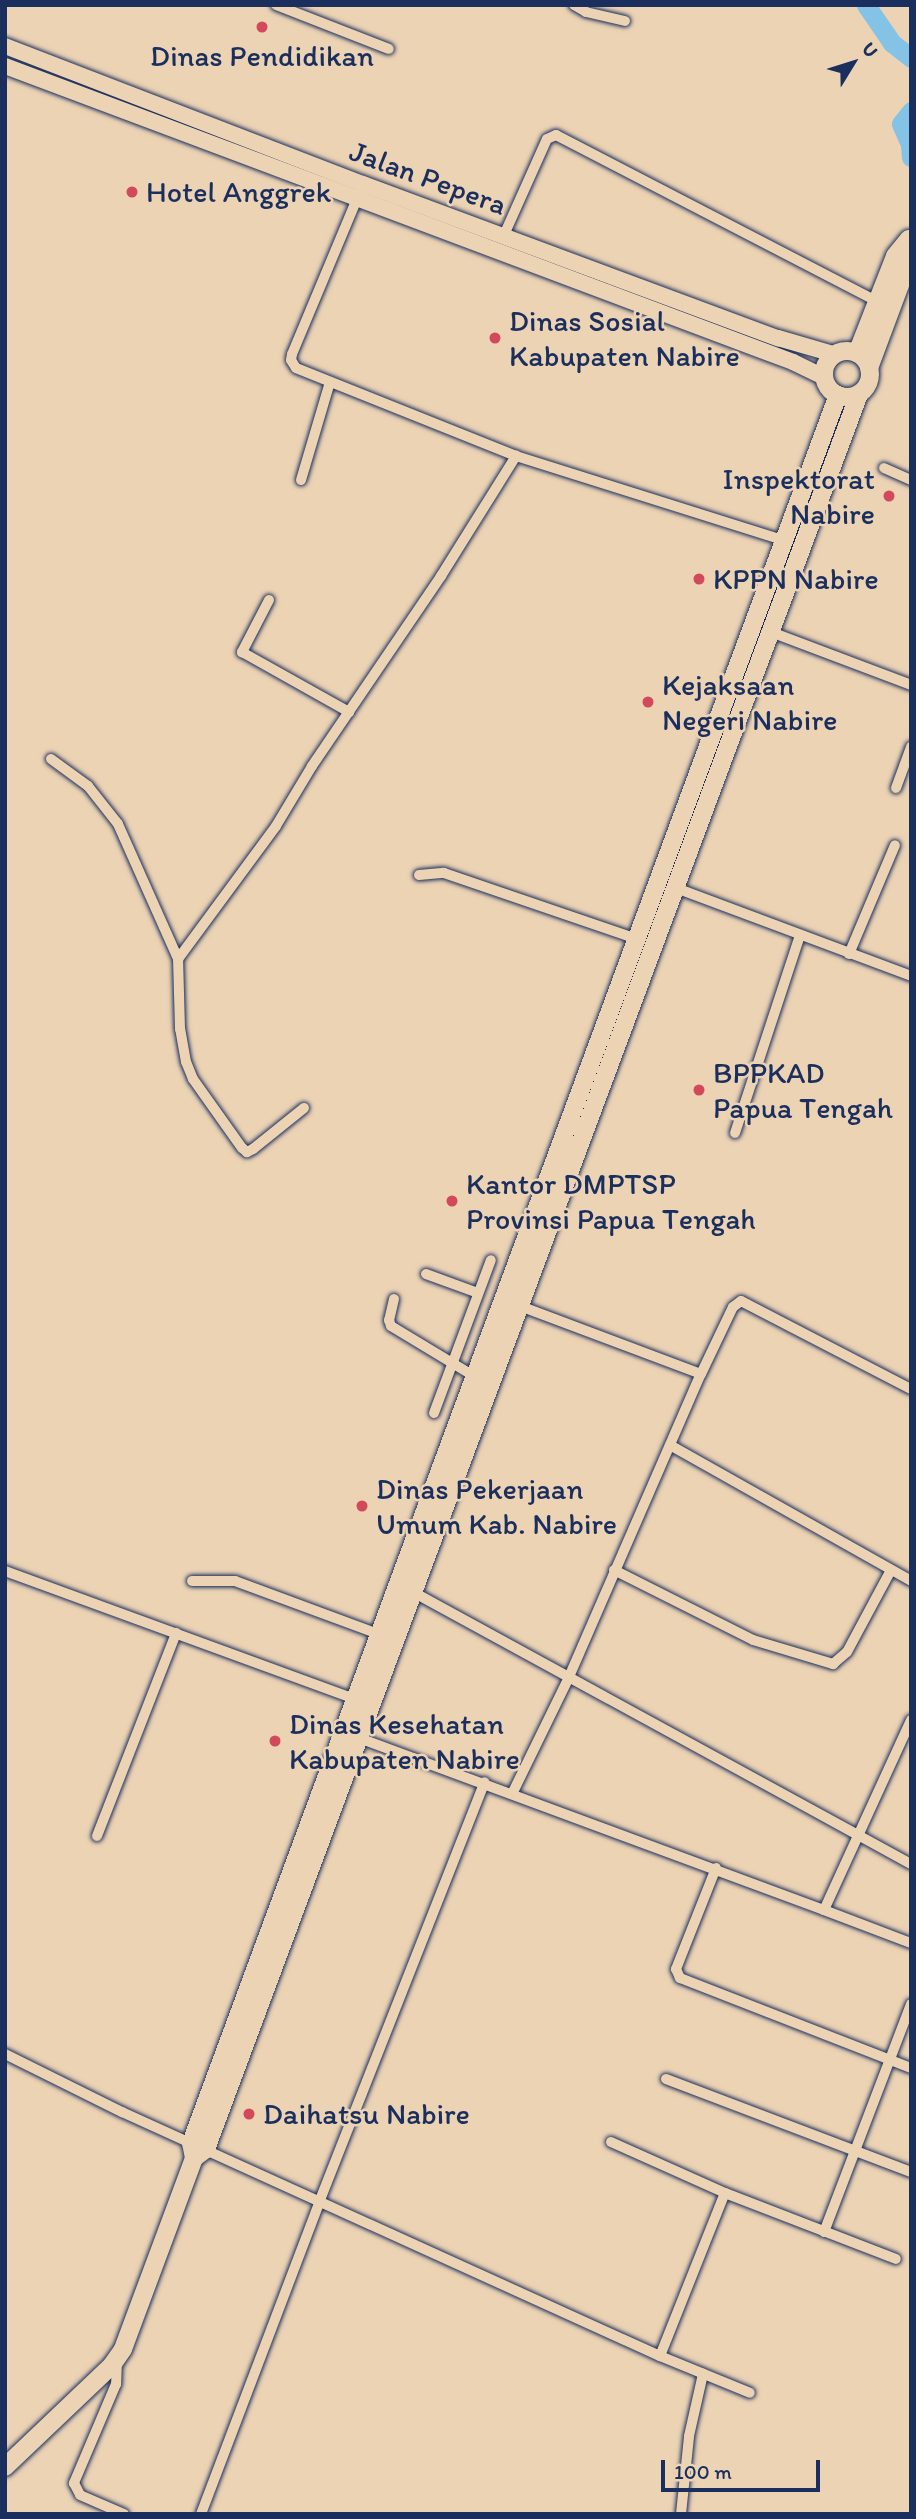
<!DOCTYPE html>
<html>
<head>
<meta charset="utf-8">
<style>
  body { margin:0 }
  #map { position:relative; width:916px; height:2519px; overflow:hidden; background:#ecd3b4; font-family:Itim,sans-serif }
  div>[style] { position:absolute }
  .river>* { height:19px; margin:-9.5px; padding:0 9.5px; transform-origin:9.5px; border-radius:9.5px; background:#85c3e6 }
  .roads { filter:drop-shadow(0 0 2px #1b2f5e) drop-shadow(0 0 2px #1b2f5e) }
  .street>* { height:10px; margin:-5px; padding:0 5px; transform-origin:5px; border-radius:5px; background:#ecd3b4 }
  .secondary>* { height:16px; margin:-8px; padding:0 8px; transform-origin:8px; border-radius:8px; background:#ecd3b4 }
  .primary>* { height:18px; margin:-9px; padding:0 9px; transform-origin:9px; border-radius:9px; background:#ecd3b4 }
  .primary>.ring { margin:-9px; padding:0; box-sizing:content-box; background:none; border:18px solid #ecd3b4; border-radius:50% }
  .dots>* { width:19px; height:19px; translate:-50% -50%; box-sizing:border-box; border:4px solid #ecd3b4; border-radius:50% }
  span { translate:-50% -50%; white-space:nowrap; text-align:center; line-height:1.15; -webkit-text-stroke:5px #ecd3b4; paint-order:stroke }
  .poi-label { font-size:30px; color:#1b2f5e }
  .left { translate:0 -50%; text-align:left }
  .right { translate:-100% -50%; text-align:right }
  .street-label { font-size:30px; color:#1b2f5e }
  .frame { position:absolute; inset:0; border:7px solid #1b2f5e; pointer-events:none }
  .north { position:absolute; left:818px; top:28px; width:70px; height:70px; -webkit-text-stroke:5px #ecd3b4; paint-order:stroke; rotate:52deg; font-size:19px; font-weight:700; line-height:28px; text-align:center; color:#1b2f5e }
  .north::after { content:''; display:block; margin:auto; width:24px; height:32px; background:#1b2f5e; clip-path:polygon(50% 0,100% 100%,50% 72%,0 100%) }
  .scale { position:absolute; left:661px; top:2460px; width:159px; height:32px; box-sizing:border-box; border:4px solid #1b2f5e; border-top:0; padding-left:9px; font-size:21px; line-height:24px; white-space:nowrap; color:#1b2f5e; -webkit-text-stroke:5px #ecd3b4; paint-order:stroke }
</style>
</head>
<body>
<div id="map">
  <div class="river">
    <div style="left:866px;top:5px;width:46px;rotate:55.6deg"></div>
    <div style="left:892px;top:43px;width:24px;rotate:38deg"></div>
    <div style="left:911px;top:111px;width:16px;rotate:128deg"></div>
    <div style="left:901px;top:124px;width:22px;rotate:66deg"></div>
    <div style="left:910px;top:144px;width:13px;rotate:86deg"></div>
  </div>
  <div class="roads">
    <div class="street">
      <div style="left:276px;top:5px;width:121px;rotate:21.3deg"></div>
      <div style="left:574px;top:5px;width:14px;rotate:30deg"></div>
      <div style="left:586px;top:12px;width:40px;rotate:13deg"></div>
      <div style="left:359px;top:194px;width:173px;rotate:112.7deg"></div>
      <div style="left:292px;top:354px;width:6px;rotate:99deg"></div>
      <div style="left:291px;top:360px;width:9px;rotate:58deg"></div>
      <div style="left:296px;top:368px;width:237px;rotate:21.8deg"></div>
      <div style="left:516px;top:456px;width:282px;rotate:17.5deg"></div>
      <div style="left:504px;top:235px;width:105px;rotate:-65.9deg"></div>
      <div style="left:547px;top:139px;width:10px;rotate:-24deg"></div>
      <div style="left:556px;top:135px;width:360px;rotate:27.4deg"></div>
      <div style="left:884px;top:468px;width:30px;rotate:24deg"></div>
      <div style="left:301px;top:480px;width:102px;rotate:-73.5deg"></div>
      <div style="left:269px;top:600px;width:59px;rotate:117.4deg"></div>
      <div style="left:242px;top:652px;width:123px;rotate:29.3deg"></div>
      <div style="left:771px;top:632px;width:150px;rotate:20.7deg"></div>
      <div style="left:51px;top:759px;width:46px;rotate:36.1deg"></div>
      <div style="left:88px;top:786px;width:48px;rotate:51.7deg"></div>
      <div style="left:118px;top:824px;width:148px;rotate:66deg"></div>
      <div style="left:896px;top:788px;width:44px;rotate:-69.9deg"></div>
      <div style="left:419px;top:875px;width:25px;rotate:-5deg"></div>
      <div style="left:444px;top:873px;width:204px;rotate:18.9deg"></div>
      <div style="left:676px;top:888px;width:251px;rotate:20.5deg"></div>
      <div style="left:849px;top:954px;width:118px;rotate:-67.1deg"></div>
      <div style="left:304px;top:1108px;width:65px;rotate:141.2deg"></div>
      <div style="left:253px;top:1149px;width:7px;rotate:153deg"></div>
      <div style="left:247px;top:1152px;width:6px;rotate:-141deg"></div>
      <div style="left:242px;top:1148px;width:85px;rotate:-125.4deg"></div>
      <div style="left:193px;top:1079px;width:18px;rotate:-112deg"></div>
      <div style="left:186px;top:1062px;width:34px;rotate:-100deg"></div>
      <div style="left:180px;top:1029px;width:70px;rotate:-91.6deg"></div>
      <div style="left:178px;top:959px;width:165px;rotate:-53.6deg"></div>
      <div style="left:276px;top:826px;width:70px;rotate:-59deg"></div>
      <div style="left:312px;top:766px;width:230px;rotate:-55.8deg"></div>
      <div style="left:441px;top:576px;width:142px;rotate:-58deg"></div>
      <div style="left:735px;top:1133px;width:208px;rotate:-71.8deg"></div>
      <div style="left:426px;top:1274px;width:55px;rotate:20.1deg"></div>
      <div style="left:394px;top:1299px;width:22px;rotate:103deg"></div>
      <div style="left:389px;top:1320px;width:6px;rotate:72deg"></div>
      <div style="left:391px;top:1326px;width:103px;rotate:31.1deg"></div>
      <div style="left:520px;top:1306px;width:193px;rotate:20.6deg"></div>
      <div style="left:701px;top:1374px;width:74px;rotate:-64.5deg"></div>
      <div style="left:733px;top:1307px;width:10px;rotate:-37deg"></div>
      <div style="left:741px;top:1301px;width:191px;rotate:27.4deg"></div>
      <div style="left:434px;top:1413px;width:163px;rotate:-69.6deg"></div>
      <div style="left:670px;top:1445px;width:277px;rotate:29.4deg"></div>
      <div style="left:614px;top:1570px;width:156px;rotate:26.7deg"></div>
      <div style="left:753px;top:1640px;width:84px;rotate:16.7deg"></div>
      <div style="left:833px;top:1664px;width:18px;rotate:-41deg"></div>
      <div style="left:847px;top:1652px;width:93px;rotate:-61.8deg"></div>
      <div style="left:5px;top:1571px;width:375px;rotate:20.1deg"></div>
      <div style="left:192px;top:1581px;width:43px"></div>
      <div style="left:235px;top:1581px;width:156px;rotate:20.3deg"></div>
      <div style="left:413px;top:1592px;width:567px;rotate:28.64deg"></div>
      <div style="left:359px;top:1738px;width:496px;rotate:20.3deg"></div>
      <div style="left:824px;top:1910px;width:209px;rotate:-65.4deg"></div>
      <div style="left:513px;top:1792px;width:128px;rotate:-64deg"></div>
      <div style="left:569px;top:1677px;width:331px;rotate:-66.5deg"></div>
      <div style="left:97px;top:1836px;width:218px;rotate:-68.7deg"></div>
      <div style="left:716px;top:1868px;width:109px;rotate:111.6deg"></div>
      <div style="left:676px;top:1969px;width:10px;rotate:66deg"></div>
      <div style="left:680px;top:1978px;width:248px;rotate:21.3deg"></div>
      <div style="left:824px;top:1910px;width:93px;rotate:20.8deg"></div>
      <div style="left:5px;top:2054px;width:131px;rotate:26.4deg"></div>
      <div style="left:122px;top:2112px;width:591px;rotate:24.4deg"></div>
      <div style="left:660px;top:2356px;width:97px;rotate:22.3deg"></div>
      <div style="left:666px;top:2079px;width:262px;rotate:20.8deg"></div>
      <div style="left:611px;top:2142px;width:125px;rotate:24.1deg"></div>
      <div style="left:725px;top:2193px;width:183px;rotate:21.1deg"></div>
      <div style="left:824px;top:2232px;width:244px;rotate:-69.1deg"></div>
      <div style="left:660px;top:2356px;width:175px;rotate:-68.3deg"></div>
      <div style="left:117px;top:2359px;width:25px;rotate:92deg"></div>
      <div style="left:116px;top:2384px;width:108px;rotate:113deg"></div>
      <div style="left:74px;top:2483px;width:13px;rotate:63deg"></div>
      <div style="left:80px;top:2495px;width:48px;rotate:23.4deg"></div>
      <div style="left:201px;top:2514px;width:336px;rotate:-69.2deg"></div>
      <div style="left:320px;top:2200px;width:449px;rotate:-68.5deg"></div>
      <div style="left:681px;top:2514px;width:78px;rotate:-84.1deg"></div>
      <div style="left:689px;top:2436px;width:64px;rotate:-77.3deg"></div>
    </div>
    <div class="secondary">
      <div style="left:5px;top:46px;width:384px;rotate:21.1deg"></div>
      <div style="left:363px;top:184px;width:443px;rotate:20.4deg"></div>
      <div style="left:778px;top:338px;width:57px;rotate:16.2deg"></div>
      <div style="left:5px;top:66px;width:842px;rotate:20.59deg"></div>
      <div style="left:793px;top:362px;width:34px;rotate:26deg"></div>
    </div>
    <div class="primary">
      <div class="ring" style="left:824px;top:351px;width:28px;height:28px"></div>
      <div style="left:857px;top:353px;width:104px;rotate:-68.6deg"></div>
      <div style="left:895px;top:256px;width:22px;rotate:-51deg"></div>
      <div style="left:869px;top:368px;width:114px;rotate:-69.5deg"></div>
      <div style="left:909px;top:261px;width:16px;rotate:-97deg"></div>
      <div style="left:194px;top:2158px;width:15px;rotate:-37deg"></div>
      <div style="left:206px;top:2149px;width:1873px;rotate:-69.59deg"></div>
      <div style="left:5px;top:2467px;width:148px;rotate:-43.6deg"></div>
      <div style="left:112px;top:2365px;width:19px;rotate:-55deg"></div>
      <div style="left:123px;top:2349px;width:204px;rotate:-69.6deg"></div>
      <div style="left:194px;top:2158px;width:15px;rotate:-101deg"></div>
      <div style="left:191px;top:2143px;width:1864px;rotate:-69.69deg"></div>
    </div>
  </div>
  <div class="dots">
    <div style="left:262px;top:27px;background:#d1495b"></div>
    <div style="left:132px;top:192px;background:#d1495b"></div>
    <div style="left:495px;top:338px;background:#d1495b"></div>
    <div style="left:889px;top:496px;background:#d1495b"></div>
    <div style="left:699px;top:579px;background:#d1495b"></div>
    <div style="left:648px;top:702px;background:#d1495b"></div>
    <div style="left:699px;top:1090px;background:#d1495b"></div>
    <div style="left:452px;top:1201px;background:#d1495b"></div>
    <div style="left:362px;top:1506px;background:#d1495b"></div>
    <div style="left:275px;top:1741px;background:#d1495b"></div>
    <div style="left:249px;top:2114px;background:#d1495b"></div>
  </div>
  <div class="poi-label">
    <span style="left:262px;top:56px">Dinas Pendidikan</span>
    <span class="left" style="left:146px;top:192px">Hotel Anggrek</span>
    <span class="left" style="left:509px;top:338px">Dinas Sosial<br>Kabupaten Nabire</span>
    <span class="right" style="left:875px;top:496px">Inspektorat<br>Nabire</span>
    <span class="left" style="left:713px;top:579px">KPPN Nabire</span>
    <span class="left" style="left:662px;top:702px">Kejaksaan<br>Negeri Nabire</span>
    <span class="left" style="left:713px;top:1090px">BPPKAD<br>Papua Tengah</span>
    <span class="left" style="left:466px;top:1201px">Kantor DMPTSP<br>Provinsi Papua Tengah</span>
    <span class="left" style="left:376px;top:1506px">Dinas Pekerjaan<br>Umum Kab. Nabire</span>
    <span class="left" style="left:289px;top:1741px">Dinas Kesehatan<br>Kabupaten Nabire</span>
    <span class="left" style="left:263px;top:2114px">Daihatsu Nabire</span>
  </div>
  <div class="street-label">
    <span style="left:428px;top:178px;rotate:20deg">Jalan Pepera</span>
  </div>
  <div class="frame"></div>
  <div class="north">U</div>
  <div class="scale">100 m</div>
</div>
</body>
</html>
